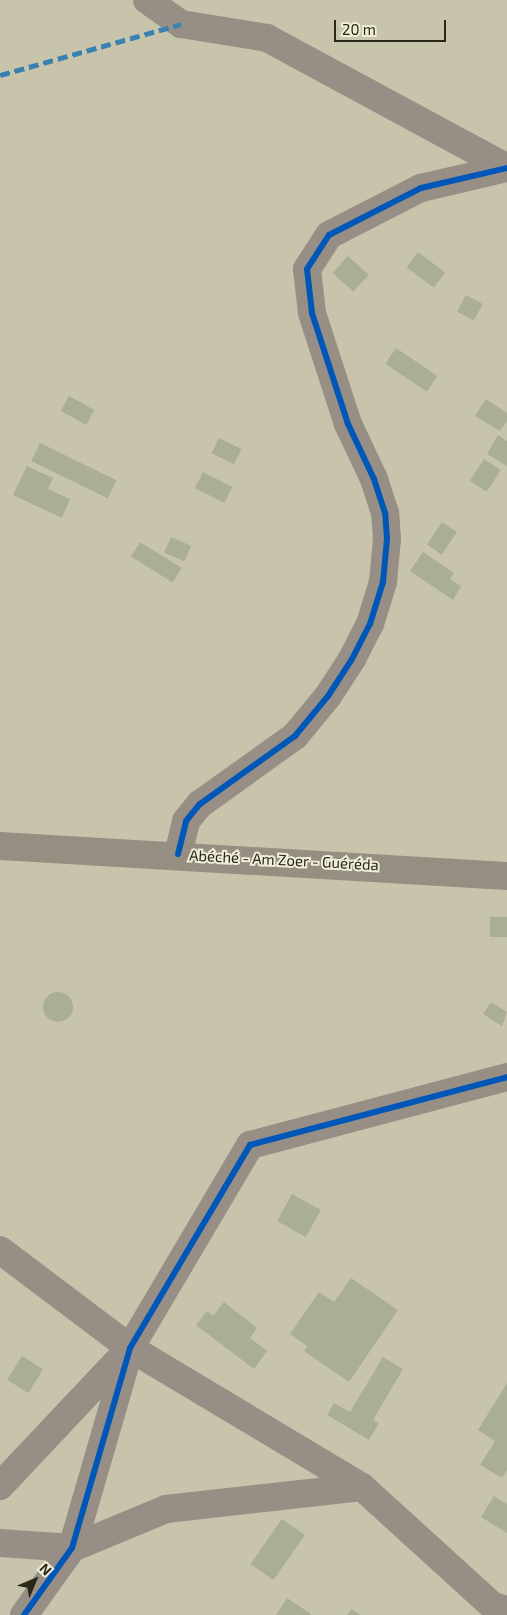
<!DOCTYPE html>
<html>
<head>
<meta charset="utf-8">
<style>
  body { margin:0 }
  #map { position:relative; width:507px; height:1615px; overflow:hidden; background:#c7c4ab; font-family:"Exo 2",sans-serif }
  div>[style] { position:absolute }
  .building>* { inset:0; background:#abae96; transform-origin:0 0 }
  .round { border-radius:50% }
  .street>* { height:28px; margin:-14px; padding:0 14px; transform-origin:14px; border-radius:14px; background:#978f86 }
  .secondary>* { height:28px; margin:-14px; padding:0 14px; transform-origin:14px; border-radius:14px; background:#968e81 }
  .quiet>* { height:5px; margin-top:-2.5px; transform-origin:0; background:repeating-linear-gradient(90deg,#3882b2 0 10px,transparent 0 15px) }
  .cycleway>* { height:6px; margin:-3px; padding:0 3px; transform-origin:3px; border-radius:3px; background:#0057b8 }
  span { translate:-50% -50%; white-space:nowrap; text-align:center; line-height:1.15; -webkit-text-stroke:4px #efedd7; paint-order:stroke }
  .street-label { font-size:15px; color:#292716 }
  .north { position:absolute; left:10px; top:1555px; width:50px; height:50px; -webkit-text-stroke:4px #efedd7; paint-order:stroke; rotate:45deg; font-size:14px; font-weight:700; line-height:20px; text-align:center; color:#292716 }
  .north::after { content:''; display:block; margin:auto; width:18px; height:22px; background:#292716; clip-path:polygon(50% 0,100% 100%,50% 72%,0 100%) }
  .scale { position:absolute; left:334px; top:20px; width:112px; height:22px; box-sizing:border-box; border:2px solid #292716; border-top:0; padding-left:6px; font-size:15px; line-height:18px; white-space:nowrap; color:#292716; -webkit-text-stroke:4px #efedd7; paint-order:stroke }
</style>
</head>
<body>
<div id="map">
  <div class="building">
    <div style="left:418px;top:252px;width:34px;height:19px;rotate:37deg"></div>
    <div style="left:348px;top:256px;width:28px;height:23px;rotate:42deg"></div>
    <div style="left:466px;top:295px;width:19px;height:19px;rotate:28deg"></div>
    <div style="left:396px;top:348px;width:50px;height:19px;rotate:34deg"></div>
    <div style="left:69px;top:396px;width:29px;height:17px;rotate:29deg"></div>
    <div style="clip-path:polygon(486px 399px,507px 413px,507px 421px,500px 431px,475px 416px)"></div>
    <div style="clip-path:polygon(498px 435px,507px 441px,507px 466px,487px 454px)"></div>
    <div style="left:219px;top:438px;width:25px;height:17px;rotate:26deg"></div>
    <div style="left:40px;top:443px;width:85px;height:20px;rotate:26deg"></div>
    <div style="left:484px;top:459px;width:20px;height:26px;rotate:33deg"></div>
    <div style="clip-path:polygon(27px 466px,53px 478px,48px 489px,70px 499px,62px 518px,13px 495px)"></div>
    <div style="left:203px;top:472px;width:33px;height:18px;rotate:27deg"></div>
    <div style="left:442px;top:522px;width:18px;height:27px;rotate:34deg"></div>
    <div style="left:171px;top:537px;width:22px;height:17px;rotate:24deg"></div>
    <div style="left:140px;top:542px;width:49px;height:17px;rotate:32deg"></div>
    <div style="clip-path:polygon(423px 552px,454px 573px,450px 579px,461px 586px,453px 600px,410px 571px)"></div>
    <div style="left:490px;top:917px;width:17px;height:20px"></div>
    <div class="round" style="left:43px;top:992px;width:30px;height:30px"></div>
    <div style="clip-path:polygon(491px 1002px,507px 1012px,502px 1026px,483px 1014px)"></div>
    <div style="left:292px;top:1194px;width:33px;height:31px;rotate:29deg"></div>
    <div style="clip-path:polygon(351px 1278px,398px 1310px,349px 1382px,304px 1351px,307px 1346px,290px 1334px,319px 1292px,334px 1302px)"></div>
    <div style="clip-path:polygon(224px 1302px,257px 1328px,250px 1338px,267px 1351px,254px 1369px,196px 1325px,207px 1311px,213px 1316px)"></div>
    <div style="left:22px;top:1356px;width:25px;height:28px;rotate:32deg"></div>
    <div style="clip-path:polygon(383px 1357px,403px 1369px,373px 1420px,379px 1423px,369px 1440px,327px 1415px,334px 1403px,350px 1412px)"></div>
    <div style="clip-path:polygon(507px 1383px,507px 1470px,502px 1478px,480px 1465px,495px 1441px,478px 1430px)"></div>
    <div style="clip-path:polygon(494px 1496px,507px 1504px,507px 1533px,481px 1517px)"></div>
    <div style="left:282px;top:1519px;width:28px;height:55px;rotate:35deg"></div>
    <div style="clip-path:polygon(287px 1598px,311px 1614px,311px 1615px,276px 1615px)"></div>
    <div style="clip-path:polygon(351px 1609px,361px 1615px,347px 1615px)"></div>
  </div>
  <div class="street">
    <div style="left:147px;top:0;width:42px;rotate:35.2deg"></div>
    <div style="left:181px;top:24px;width:87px;rotate:9.2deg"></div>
    <div style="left:267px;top:38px;width:273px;rotate:28.4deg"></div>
    <div style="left:178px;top:854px;width:34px;rotate:-76deg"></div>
    <div style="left:186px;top:821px;width:22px;rotate:-51deg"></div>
    <div style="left:200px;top:804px;width:117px;rotate:-35.6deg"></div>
    <div style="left:295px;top:736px;width:52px;rotate:-50.5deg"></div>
    <div style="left:328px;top:696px;width:44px;rotate:-57deg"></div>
    <div style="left:352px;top:659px;width:39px;rotate:-63deg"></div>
    <div style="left:370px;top:624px;width:44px;rotate:-72.8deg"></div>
    <div style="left:383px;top:582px;width:43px;rotate:-84.7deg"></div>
    <div style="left:387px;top:539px;width:26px;rotate:-94deg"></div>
    <div style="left:385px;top:513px;width:36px;rotate:-108deg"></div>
    <div style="left:374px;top:479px;width:61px;rotate:-115.3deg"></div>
    <div style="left:348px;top:424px;width:117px;rotate:-108deg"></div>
    <div style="left:312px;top:313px;width:44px;rotate:-96.5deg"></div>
    <div style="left:307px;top:269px;width:40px;rotate:-57.1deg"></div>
    <div style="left:329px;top:235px;width:103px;rotate:-27.1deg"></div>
    <div style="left:421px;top:188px;width:88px;rotate:-13.1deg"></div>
    <div style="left:0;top:1250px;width:163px;rotate:37deg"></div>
    <div style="left:130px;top:1348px;width:190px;rotate:133.3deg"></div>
    <div style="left:130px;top:1348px;width:270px;rotate:30.9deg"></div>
    <div style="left:362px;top:1487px;width:177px;rotate:42.3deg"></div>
    <div style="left:493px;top:1606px;width:15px;rotate:16deg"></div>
    <div style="left:0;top:1543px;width:72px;rotate:4deg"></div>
    <div style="left:72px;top:1548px;width:102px;rotate:-22.5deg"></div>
    <div style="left:166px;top:1509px;width:197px;rotate:-6.4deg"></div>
    <div style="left:24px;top:1615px;width:82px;rotate:-54.4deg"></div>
    <div style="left:72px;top:1548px;width:208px;rotate:-73.8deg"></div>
    <div style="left:130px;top:1348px;width:236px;rotate:-59.4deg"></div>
    <div style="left:250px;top:1145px;width:266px;rotate:-14.8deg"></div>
  </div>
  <div class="secondary">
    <div style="left:0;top:846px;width:508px;rotate:3.39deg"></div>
  </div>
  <div class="quiet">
    <div style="left:0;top:75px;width:188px;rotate:-15.7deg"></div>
  </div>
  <div class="cycleway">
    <div style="left:178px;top:854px;width:34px;rotate:-76deg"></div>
    <div style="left:186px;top:821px;width:22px;rotate:-51deg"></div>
    <div style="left:200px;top:804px;width:117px;rotate:-35.6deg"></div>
    <div style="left:295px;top:736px;width:52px;rotate:-50.5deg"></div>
    <div style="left:328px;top:696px;width:44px;rotate:-57deg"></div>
    <div style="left:352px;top:659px;width:39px;rotate:-63deg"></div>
    <div style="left:370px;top:624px;width:44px;rotate:-72.8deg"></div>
    <div style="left:383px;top:582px;width:43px;rotate:-84.7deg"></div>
    <div style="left:387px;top:539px;width:26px;rotate:-94deg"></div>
    <div style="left:385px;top:513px;width:36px;rotate:-108deg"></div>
    <div style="left:374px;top:479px;width:61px;rotate:-115.3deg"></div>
    <div style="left:348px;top:424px;width:117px;rotate:-108deg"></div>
    <div style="left:312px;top:313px;width:44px;rotate:-96.5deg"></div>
    <div style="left:307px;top:269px;width:40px;rotate:-57.1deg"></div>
    <div style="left:329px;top:235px;width:103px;rotate:-27.1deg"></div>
    <div style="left:421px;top:188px;width:88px;rotate:-13.1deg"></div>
    <div style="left:24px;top:1615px;width:82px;rotate:-54.4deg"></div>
    <div style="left:72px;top:1548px;width:208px;rotate:-73.8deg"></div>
    <div style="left:130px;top:1348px;width:236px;rotate:-59.4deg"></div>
    <div style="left:250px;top:1145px;width:266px;rotate:-14.8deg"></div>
  </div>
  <div class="street-label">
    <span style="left:284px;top:860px;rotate:3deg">Abéché - Am Zoer - Guéréda</span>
  </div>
  <div class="north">N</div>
  <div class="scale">20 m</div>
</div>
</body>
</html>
